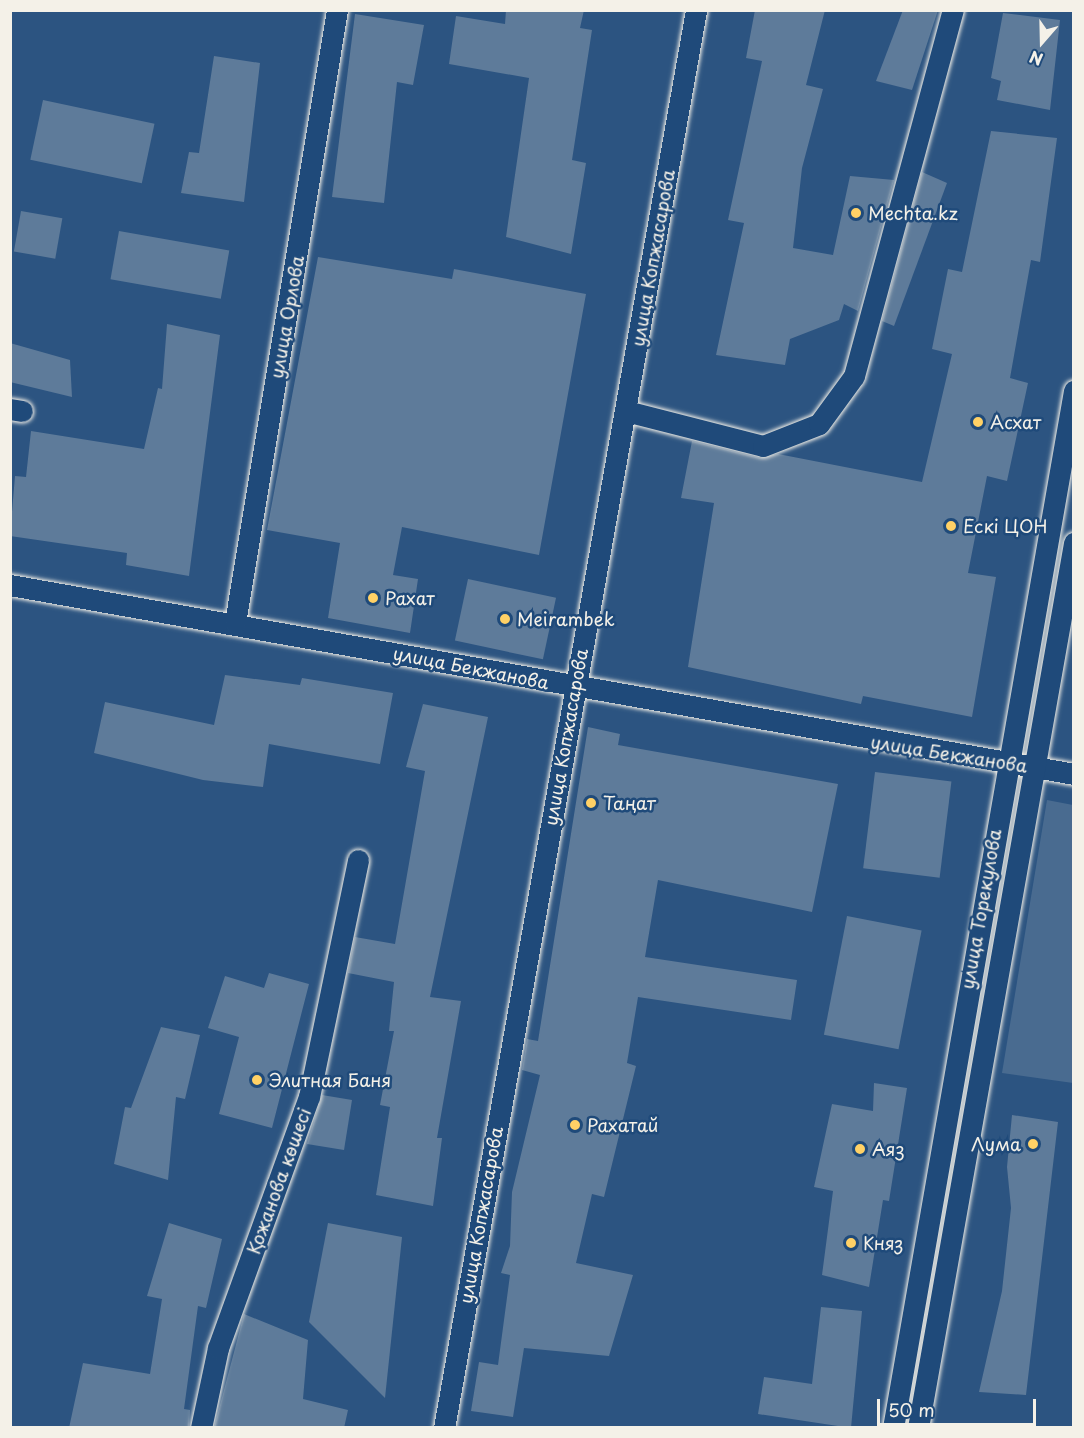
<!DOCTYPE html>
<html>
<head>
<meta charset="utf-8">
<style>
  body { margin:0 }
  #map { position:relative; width:1084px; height:1438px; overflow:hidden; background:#2c5481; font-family:"Playpen Sans",sans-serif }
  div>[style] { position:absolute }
  .green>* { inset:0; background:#496b90 }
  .building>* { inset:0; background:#5e7b9a; transform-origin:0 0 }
  .roads { filter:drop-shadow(0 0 2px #f4f1e8) drop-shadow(0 0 2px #f4f1e8) }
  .street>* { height:21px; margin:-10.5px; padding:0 10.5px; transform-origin:10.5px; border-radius:10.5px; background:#1f4a7a }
  .dots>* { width:16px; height:16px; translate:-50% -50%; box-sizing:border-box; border:3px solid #1f4a7a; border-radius:50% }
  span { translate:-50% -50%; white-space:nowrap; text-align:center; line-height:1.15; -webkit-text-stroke:5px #1f4a7a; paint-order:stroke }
  .poi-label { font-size:18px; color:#f4f1e8 }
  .left { translate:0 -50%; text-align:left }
  .right { translate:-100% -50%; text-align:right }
  .street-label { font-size:18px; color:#f4f1e8 }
  .frame { position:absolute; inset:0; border:12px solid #f4f1e8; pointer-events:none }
  .north { position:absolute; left:1012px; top:12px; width:60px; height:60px; -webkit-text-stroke:4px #1f4a7a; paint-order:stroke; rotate:200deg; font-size:16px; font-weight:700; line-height:24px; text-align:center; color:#f4f1e8 }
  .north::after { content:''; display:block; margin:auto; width:21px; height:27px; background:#f4f1e8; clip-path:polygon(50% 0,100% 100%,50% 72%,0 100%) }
  .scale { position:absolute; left:877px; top:1399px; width:159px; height:27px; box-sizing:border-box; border:3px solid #f4f1e8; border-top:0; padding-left:8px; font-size:18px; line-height:21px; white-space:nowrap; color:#f4f1e8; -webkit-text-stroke:4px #1f4a7a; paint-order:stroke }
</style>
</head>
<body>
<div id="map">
  <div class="green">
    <div style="clip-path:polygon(1047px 800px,1073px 805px,1073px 1083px,1002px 1073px)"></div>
  </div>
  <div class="building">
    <div style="clip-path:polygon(506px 10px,584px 10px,580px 28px,592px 30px,572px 160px,586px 163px,571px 254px,506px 237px,529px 78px,449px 64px,456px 16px,505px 24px)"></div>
    <div style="clip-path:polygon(755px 10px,825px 10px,806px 85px,823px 89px,802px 168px,793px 248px,833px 255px,850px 176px,894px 180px,858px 311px,844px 304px,839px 320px,790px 339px,785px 365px,716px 355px,744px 223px,728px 220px,762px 61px,746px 58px)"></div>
    <div style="clip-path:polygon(903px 10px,938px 10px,912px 90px,876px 81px)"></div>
    <div style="clip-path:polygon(1003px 13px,1060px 20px,1050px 110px,997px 100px,1001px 81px,991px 78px)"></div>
    <div style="clip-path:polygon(355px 14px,424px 25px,413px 85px,397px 82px,384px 203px,332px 197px)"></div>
    <div style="clip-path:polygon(214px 56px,260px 63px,244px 202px,181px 193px,189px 152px,199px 153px)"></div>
    <div style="left:43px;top:100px;width:114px;height:61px;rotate:12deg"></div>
    <div style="clip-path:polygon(991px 131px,1057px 138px,1040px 262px,1031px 260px,1010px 378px,1028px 383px,1007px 481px,987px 476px,968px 573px,996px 577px,972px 717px,863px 696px,861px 704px,688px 667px,714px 503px,681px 498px,692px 441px,760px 458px,778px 454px,922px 482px,952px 354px,932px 349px,948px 269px,962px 272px)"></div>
    <div style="clip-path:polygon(922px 172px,947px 183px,894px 326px,882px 321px)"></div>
    <div style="left:21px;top:211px;width:42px;height:41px;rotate:10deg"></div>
    <div style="left:119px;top:231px;width:112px;height:49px;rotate:10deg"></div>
    <div style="clip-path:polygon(318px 257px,452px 279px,454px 269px,586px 294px,539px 555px,402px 527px,393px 575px,418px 579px,410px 633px,328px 618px,340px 543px,267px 530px)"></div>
    <div style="clip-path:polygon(167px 324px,220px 335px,189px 576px,126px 565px,127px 553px,10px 536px,15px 476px,26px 477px,31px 431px,144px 449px,158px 388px,162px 389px)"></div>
    <div style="clip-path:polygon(10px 343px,70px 360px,72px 397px,10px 382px)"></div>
    <div style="left:468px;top:579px;width:90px;height:63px;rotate:12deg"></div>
    <div style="clip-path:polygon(225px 675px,300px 685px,302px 678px,393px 693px,380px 764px,269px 744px,263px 787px,203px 780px,94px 753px,105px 702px,214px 725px)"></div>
    <div style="clip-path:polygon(423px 704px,488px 717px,430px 997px,461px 1001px,437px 1138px,442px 1138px,433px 1206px,376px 1195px,390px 1107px,380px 1105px,394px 1031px,389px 1031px,394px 982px,348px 973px,355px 937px,395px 944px,425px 771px,406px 767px)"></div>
    <div style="clip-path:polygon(588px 727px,620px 734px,618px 745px,838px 784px,812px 912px,658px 880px,645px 957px,797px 980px,791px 1020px,638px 997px,627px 1063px,636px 1066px,604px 1197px,592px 1194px,576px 1263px,633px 1275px,609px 1356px,524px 1348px,513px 1417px,471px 1411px,479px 1362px,498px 1365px,510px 1275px,501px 1273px,510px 1246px,512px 1192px,540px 1075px,522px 1070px,527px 1039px,538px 1041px)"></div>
    <div style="left:875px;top:772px;width:77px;height:97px;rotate:7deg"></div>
    <div style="left:847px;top:916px;width:76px;height:121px;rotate:11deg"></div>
    <div style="clip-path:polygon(269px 973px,309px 984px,272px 1128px,219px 1114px,239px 1037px,208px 1028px,225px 976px,264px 988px)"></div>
    <div style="clip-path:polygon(161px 1027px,200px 1035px,185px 1099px,176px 1097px,168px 1180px,114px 1164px,125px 1107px,131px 1108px)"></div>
    <div style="clip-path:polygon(874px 1083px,907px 1088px,889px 1201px,883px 1200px,869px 1287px,822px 1275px,833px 1191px,814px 1187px,832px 1104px,873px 1111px)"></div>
    <div style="clip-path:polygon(322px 1095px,352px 1100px,344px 1150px,307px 1144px)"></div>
    <div style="clip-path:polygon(1012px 1115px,1058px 1122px,1026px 1395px,979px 1392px,1002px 1291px,1011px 1208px,1007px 1167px)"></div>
    <div style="clip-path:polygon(169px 1223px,222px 1239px,206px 1308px,198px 1306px,184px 1409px,190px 1410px,189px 1428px,69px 1428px,83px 1363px,150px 1374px,162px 1299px,147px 1296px)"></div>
    <div style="clip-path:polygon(328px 1223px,402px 1237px,385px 1398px,309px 1322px)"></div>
    <div style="clip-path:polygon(821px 1307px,862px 1311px,851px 1428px,758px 1414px,764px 1377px,812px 1384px)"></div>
    <div style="clip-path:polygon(244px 1314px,308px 1340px,303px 1399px,348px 1410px,344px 1428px,214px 1428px)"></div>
  </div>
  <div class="roads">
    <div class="street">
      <div style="left:10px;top:409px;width:12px;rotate:9deg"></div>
      <div style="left:626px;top:411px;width:141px;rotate:14.3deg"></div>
      <div style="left:763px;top:446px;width:60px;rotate:-21.4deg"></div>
      <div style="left:819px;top:424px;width:59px;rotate:-53.9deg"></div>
      <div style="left:854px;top:376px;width:379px;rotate:-74.9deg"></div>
      <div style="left:10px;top:585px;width:1081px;rotate:10.07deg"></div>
      <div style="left:235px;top:623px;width:621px;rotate:-80.55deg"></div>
      <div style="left:201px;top:1428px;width:82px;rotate:-78deg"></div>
      <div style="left:218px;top:1348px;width:267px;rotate:-70.1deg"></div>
      <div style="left:309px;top:1097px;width:242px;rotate:-78.3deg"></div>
      <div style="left:444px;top:1428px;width:1440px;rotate:-79.92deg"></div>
      <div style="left:893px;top:1428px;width:1053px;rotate:-80.1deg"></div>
      <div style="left:918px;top:1428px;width:899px;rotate:-80deg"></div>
    </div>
  </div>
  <div class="dots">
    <div style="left:856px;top:213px;background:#ffd166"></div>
    <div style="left:978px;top:422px;background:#ffd166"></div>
    <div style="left:951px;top:526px;background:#ffd166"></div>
    <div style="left:373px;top:598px;background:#ffd166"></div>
    <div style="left:505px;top:619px;background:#ffd166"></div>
    <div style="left:591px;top:803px;background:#ffd166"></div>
    <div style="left:257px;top:1080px;background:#ffd166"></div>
    <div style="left:575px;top:1125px;background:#ffd166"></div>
    <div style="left:1033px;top:1144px;background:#ffd166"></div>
    <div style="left:860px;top:1149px;background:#ffd166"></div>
    <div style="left:851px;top:1243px;background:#ffd166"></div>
  </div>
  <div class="poi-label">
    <span class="left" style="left:868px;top:213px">Mechta.kz</span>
    <span class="left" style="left:990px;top:422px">Асхат</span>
    <span class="left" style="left:963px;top:526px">Ескі ЦОН</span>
    <span class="left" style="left:385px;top:598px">Рахат</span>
    <span class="left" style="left:517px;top:619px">Meirambek</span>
    <span class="left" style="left:603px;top:803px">Таңат</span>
    <span class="left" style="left:269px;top:1080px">Элитная Баня</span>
    <span class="left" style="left:587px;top:1125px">Рахатай</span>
    <span class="right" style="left:1021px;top:1144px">Лума</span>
    <span class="left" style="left:872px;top:1149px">Аяз</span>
    <span class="left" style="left:863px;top:1243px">Княз</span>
  </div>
  <div class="street-label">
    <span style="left:653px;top:258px;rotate:-80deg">улица Копжасарова</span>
    <span style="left:287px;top:317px;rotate:-80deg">улица Орлова</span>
    <span style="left:471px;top:668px;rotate:11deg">улица Бекжанова</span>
    <span style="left:566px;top:737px;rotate:-80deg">улица Копжасарова</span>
    <span style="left:949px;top:754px;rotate:9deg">улица Бекжанова</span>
    <span style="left:981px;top:909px;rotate:-80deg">улица Торекулова</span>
    <span style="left:279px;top:1181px;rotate:-70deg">Қожанова көшесі</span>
    <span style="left:481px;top:1215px;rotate:-80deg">улица Копжасарова</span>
  </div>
  <div class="frame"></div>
  <div class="north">N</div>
  <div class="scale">50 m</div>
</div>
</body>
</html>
